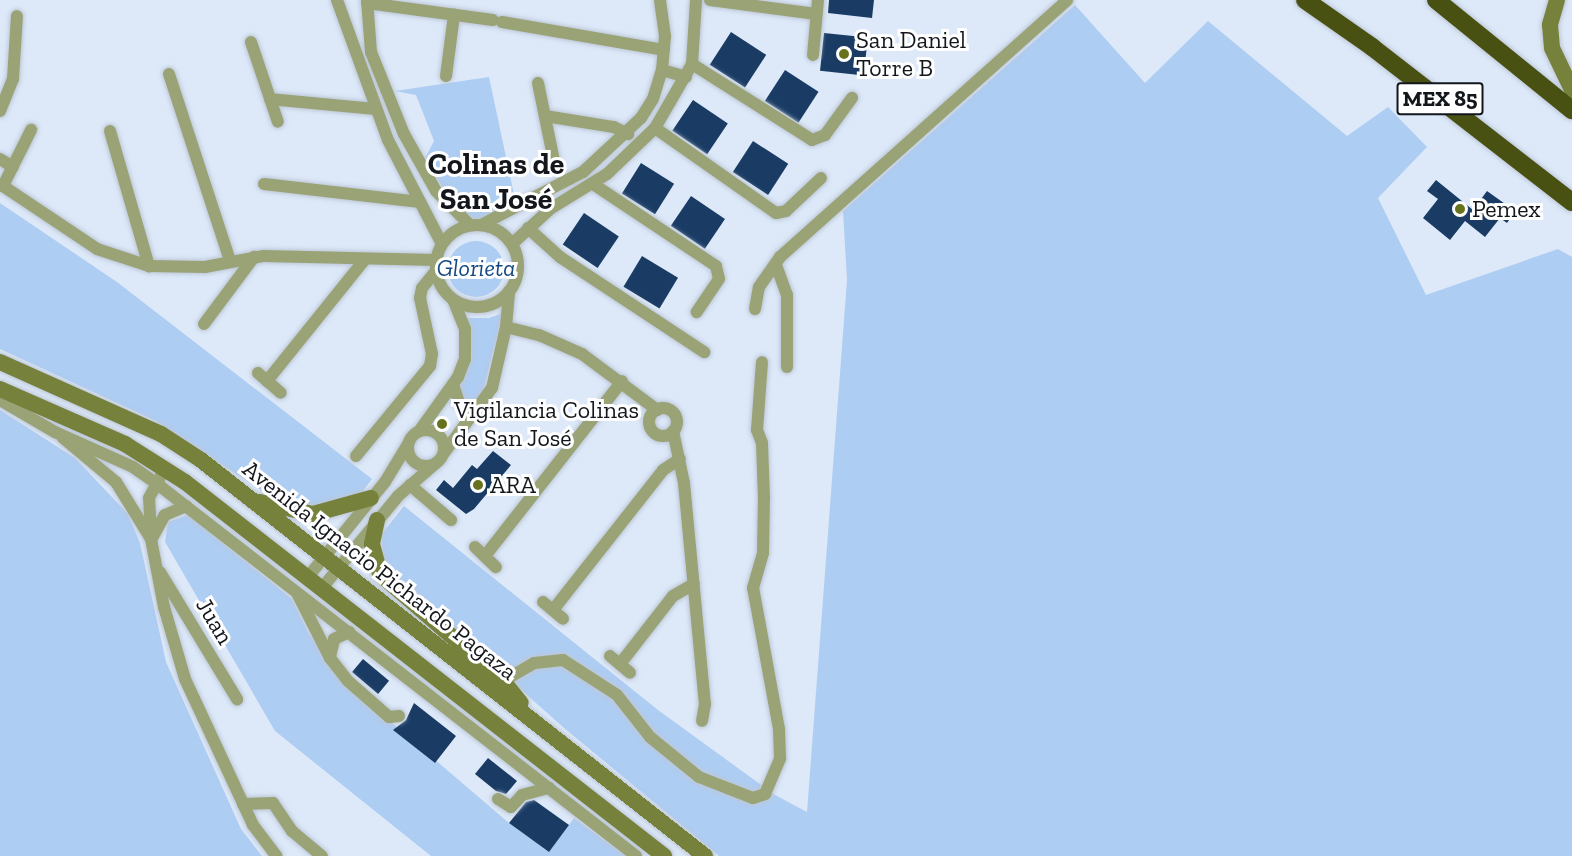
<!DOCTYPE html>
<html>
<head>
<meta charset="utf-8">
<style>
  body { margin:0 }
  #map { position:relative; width:1572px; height:856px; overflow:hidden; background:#dde9f9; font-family:"Zilla Slab",serif }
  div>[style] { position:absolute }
  .green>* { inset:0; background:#aecdf3 }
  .round { border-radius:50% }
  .building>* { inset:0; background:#1a3c64; transform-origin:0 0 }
  .roads { filter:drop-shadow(0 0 2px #bdc7d6) drop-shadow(0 0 2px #bdc7d6) }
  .minor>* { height:12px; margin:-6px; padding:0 6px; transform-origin:6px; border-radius:6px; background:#9aa376 }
  .minor>.ring { margin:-6px; padding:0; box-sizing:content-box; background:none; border:12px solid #9aa376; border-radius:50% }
  .secondary>* { height:16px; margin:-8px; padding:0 8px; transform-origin:8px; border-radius:8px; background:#76813b }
  .motorway>* { height:18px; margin:-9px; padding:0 9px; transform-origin:9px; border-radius:9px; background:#485112 }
  .dots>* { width:16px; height:16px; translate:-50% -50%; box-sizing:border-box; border:3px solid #fff; border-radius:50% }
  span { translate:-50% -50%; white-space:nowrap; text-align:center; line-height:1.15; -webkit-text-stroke:6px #fff; paint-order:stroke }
  .shield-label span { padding:2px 4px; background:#fff; border:2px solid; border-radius:4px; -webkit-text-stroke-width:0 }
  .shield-label { font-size:22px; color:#13171c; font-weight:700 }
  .poi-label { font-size:24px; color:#13171c }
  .left { translate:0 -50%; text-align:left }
  .park-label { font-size:24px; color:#154982; font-style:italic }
  .street-label { font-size:24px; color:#13171c }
  .district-label { font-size:30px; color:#13171c; font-weight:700 }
</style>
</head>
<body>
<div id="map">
  <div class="green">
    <div style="clip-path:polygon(1075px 5px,1145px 83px,1208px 21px,1347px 136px,1388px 107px,1427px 147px,1378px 198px,1426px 295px,1558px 249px,1572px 257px,1572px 856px,719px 856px,564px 728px,384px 567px,381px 535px,404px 506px,658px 710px,775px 795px,807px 812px,847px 280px,843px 211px)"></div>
    <div style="clip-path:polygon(489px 77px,516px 204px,483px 219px,469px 218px,446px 194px,425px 158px,434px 141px,416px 95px,395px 91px)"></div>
    <div style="clip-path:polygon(0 203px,117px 282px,372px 479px,363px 491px,332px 507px,302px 506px,271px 497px,154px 420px,0 349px)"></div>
    <div class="round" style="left:448px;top:241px;width:56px;height:56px"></div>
    <div style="clip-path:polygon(503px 313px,481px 399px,466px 405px,460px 388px,472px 356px,467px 318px,489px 318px)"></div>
    <div style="clip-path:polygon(0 410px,75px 458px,128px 514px,140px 543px,166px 662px,241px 829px,262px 856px,0 856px)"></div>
    <div style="clip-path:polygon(188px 515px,292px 599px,308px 632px,343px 681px,509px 823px,549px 852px,574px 818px,626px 856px,431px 856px,275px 731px,165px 542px,168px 522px)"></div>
  </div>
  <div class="building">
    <div style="clip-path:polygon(829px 0,874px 0,872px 18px,828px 13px)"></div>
    <div style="left:731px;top:32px;width:42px;height:39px;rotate:33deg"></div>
    <div style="left:824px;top:33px;width:44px;height:38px;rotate:6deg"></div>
    <div style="left:785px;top:70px;width:40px;height:37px;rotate:33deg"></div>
    <div style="left:693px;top:100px;width:42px;height:37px;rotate:34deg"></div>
    <div style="left:753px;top:141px;width:42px;height:37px;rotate:33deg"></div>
    <div style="left:641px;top:163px;width:39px;height:36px;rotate:32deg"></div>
    <div style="clip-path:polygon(1436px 180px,1473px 210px,1487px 191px,1515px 211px,1507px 223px,1500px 218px,1485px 237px,1465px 221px,1450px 240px,1423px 218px,1438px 199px,1427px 191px)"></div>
    <div style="left:691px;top:196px;width:41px;height:36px;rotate:34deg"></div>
    <div style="left:584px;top:213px;width:42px;height:38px;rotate:34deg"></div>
    <div style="left:642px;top:256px;width:42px;height:36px;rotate:31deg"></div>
    <div style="clip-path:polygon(493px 451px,511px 465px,474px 509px,466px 514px,436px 490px,444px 480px,453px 488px,472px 465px,477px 469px)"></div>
    <div style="left:363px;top:659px;width:34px;height:17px;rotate:40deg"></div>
    <div style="clip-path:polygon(414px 703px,456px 736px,435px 763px,393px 730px,406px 720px)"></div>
    <div style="clip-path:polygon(488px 758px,517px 781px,506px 794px,496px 791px,475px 774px)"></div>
    <div style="clip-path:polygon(534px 800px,569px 825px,549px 852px,509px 823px,526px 802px)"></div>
  </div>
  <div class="roads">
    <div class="minor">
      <div style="left:337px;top:0;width:149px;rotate:70deg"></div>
      <div style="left:388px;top:140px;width:117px;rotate:62.6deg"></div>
      <div style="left:367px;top:0;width:52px;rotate:85.6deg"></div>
      <div style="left:371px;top:52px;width:88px;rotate:68.1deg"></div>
      <div style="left:404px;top:134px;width:65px;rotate:60.7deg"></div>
      <div style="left:436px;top:191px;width:48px;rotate:45deg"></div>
      <div style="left:710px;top:0;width:107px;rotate:7.5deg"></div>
      <div style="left:367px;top:3px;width:127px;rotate:7.7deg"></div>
      <div style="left:502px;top:22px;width:164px;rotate:9.8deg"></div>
      <div style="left:251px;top:42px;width:84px;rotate:71.4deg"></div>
      <div style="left:813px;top:55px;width:55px;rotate:-84.8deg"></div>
      <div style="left:692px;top:64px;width:142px;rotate:32.3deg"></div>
      <div style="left:812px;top:140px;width:14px;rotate:-21deg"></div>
      <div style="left:825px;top:135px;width:46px;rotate:-53.9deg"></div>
      <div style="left:662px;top:70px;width:25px;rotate:16deg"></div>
      <div style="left:169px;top:74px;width:197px;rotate:71.9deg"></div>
      <div style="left:446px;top:76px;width:62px;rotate:-82.5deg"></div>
      <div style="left:538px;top:83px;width:85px;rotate:78.4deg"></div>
      <div style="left:270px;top:99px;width:105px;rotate:5.4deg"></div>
      <div style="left:0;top:111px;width:35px;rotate:-68deg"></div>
      <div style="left:13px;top:79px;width:63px;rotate:-86.4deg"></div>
      <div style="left:545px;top:116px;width:70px;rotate:9.1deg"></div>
      <div style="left:614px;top:127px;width:16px;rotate:27deg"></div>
      <div style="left:655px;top:128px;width:148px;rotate:35.1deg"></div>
      <div style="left:776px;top:213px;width:10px;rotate:-11deg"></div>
      <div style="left:786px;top:211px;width:48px;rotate:-43.3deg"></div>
      <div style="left:110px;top:131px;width:141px;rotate:73.9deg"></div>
      <div style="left:0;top:159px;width:15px;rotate:32deg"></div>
      <div style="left:0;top:184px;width:117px;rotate:33.8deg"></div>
      <div style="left:97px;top:249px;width:55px;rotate:18.1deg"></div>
      <div style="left:149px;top:266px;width:56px;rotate:1deg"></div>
      <div style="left:205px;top:267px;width:60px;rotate:-10.6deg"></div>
      <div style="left:264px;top:256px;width:172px;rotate:1.3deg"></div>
      <div style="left:264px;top:184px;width:157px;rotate:6.6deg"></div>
      <div style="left:593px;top:184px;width:148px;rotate:33.7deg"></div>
      <div style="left:716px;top:266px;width:13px;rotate:77deg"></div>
      <div style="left:719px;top:279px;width:40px;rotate:124deg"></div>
      <div style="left:3px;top:186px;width:63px;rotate:-63.4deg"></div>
      <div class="ring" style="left:436px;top:225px;width:70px;height:70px"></div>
      <div style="left:481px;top:225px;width:115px;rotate:-27.5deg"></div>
      <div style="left:583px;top:172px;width:79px;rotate:-43deg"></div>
      <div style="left:641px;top:118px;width:22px;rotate:-58deg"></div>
      <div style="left:653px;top:99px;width:30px;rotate:-73deg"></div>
      <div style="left:662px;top:70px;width:34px;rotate:-85deg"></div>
      <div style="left:665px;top:36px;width:36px;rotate:-98deg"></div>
      <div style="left:528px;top:228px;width:43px;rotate:42.2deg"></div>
      <div style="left:560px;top:257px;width:173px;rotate:33.4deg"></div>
      <div style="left:512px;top:244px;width:52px;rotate:-42.6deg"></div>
      <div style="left:550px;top:209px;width:67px;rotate:-31.6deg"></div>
      <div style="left:607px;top:174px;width:66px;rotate:-43.8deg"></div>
      <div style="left:655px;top:128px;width:74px;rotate:-60deg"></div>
      <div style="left:692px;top:64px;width:64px;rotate:-86.4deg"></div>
      <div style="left:776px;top:265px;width:32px;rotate:70deg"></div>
      <div style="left:787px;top:295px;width:72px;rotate:90deg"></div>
      <div style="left:755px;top:309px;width:22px;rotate:-80deg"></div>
      <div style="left:759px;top:287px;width:37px;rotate:-55deg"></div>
      <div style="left:780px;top:257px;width:385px;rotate:-41.8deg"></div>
      <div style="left:204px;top:324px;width:84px;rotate:-53.3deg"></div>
      <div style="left:506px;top:327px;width:34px;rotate:14deg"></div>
      <div style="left:539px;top:335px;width:47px;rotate:23.8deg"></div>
      <div style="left:582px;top:354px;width:94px;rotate:36.7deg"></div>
      <div style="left:258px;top:373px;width:30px;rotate:41deg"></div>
      <div style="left:267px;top:381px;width:156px;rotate:-51.2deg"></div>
      <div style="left:453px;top:384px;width:20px;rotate:72deg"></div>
      <div style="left:459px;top:403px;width:21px;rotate:23deg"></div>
      <div style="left:0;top:400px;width:64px;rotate:30.2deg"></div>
      <div style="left:55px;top:432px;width:85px;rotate:24.2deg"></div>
      <div style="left:133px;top:467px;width:28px;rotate:35deg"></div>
      <div style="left:156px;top:483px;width:608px;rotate:37.85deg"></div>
      <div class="ring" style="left:649px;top:408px;width:16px;height:16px"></div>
      <div class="ring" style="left:408px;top:430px;width:24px;height:24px"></div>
      <div style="left:420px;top:430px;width:65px;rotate:-54.4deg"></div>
      <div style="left:458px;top:377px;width:19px;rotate:-69deg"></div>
      <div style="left:465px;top:359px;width:30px;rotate:-90deg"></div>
      <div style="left:465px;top:329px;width:31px;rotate:-112deg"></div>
      <div style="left:673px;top:431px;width:53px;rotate:78.1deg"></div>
      <div style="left:684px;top:483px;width:222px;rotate:84.6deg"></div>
      <div style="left:705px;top:704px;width:17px;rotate:100deg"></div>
      <div style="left:63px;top:438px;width:69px;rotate:39.7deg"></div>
      <div style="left:116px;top:482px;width:67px;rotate:58.4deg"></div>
      <div style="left:151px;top:539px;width:69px;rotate:79.2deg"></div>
      <div style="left:164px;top:607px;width:75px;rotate:73.7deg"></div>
      <div style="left:185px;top:679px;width:161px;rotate:65deg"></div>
      <div style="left:253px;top:825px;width:39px;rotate:53deg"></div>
      <div style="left:444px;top:453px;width:81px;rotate:-53.6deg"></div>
      <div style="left:492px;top:388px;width:63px;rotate:-77.1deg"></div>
      <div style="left:506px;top:327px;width:36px;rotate:-85deg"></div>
      <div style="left:356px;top:456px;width:117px;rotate:-50.6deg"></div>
      <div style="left:430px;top:366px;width:12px;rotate:-81deg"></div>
      <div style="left:432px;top:354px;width:57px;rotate:-102.1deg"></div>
      <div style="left:420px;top:298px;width:10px;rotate:-79deg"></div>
      <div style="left:422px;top:288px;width:22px;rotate:-51deg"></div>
      <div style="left:410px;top:485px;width:54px;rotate:40.5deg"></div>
      <div style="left:151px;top:535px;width:37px;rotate:-93deg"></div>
      <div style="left:149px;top:498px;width:24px;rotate:-62deg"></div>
      <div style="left:152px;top:538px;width:26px;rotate:-61deg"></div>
      <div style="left:165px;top:515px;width:23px;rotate:-23deg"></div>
      <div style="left:475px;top:547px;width:29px;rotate:44deg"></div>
      <div style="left:485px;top:556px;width:222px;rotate:-51.9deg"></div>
      <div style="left:160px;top:572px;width:149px;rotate:58.8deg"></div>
      <div style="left:308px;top:577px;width:122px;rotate:-51deg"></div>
      <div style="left:385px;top:482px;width:44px;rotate:-58.8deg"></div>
      <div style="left:322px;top:588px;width:119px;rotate:-50.4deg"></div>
      <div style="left:398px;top:496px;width:50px;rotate:-41deg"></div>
      <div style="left:298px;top:595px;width:71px;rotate:63.1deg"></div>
      <div style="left:330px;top:658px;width:29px;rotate:52deg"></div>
      <div style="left:348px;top:681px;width:55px;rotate:41.3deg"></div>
      <div style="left:389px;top:717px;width:10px;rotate:-6deg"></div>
      <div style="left:543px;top:602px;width:26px;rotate:40deg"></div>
      <div style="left:553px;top:610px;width:178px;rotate:-51.8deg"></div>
      <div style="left:663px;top:470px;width:20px;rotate:-33deg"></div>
      <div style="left:610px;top:656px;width:26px;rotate:40deg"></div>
      <div style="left:330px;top:657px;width:18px;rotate:-77deg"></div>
      <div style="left:334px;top:639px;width:17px;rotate:-25deg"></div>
      <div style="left:620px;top:664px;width:86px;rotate:-52.1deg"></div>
      <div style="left:673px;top:596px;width:24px;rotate:-30deg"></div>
      <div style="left:503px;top:681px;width:36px;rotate:-30deg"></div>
      <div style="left:534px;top:663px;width:29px;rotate:-6deg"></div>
      <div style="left:563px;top:660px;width:64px;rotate:32.9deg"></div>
      <div style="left:617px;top:695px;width:53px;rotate:51.8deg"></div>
      <div style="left:650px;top:737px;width:63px;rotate:39.2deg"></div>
      <div style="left:699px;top:777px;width:58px;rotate:21.3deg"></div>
      <div style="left:753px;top:798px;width:13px;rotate:-18deg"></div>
      <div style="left:765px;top:794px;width:39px;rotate:-67deg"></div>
      <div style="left:780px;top:758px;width:29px;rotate:-92deg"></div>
      <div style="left:779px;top:729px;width:143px;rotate:-100.4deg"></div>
      <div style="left:753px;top:588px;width:36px;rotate:-74deg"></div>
      <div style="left:763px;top:553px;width:55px;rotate:-89deg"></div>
      <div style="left:764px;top:498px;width:55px;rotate:-92.1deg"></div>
      <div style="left:762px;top:443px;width:14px;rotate:-111deg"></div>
      <div style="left:757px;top:430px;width:68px;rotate:-85.8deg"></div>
      <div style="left:498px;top:799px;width:15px;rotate:32deg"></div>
      <div style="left:511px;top:807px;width:16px;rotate:-47deg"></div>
      <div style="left:522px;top:795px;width:28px;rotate:-15deg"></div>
      <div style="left:243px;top:804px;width:30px;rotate:-2deg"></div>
      <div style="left:273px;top:803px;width:34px;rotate:56deg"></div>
      <div style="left:292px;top:831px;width:39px;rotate:40deg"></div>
    </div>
    <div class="secondary">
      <div style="left:1557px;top:0;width:26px;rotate:106deg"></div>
      <div style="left:1550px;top:25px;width:23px;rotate:85deg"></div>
      <div style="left:1552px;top:48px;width:47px;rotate:64.5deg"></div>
      <div style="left:0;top:362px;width:176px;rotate:24.1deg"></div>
      <div style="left:161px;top:434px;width:48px;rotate:33deg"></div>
      <div style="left:201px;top:460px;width:641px;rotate:38.16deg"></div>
      <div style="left:0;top:389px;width:137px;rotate:23.7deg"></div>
      <div style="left:125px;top:444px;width:71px;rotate:32.3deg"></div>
      <div style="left:185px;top:482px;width:608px;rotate:37.98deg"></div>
      <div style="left:260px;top:502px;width:54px;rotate:12.8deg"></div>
      <div style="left:313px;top:514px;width:60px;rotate:-15.4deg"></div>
      <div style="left:377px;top:520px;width:25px;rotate:102deg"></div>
      <div style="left:372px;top:544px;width:31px;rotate:75deg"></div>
      <div style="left:380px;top:574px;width:163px;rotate:41deg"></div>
      <div style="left:503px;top:681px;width:28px;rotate:51deg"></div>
    </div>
    <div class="motorway">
      <div style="left:1305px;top:0;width:82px;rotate:35deg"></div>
      <div style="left:1372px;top:47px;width:253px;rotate:37.8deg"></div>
      <div style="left:1436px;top:0;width:175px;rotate:39deg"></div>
    </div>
  </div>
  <div class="dots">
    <div style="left:844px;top:54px;background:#66721c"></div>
    <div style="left:1460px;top:209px;background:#66721c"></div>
    <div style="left:442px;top:424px;background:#66721c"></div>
    <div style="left:478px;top:485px;background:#66721c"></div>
  </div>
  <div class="shield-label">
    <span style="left:1440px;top:99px">MEX 85</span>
  </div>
  <div class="poi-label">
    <span class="left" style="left:856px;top:54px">San Daniel<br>Torre B</span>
    <span class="left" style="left:1472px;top:209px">Pemex</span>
    <span class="left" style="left:454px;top:424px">Vigilancia Colinas<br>de San José</span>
    <span class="left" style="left:490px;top:485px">ARA</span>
  </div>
  <div class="park-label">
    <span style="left:476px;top:268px">Glorieta</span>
  </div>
  <div class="street-label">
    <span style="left:380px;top:570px;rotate:38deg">Avenida Ignacio Pichardo Pagaza</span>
    <span style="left:215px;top:621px;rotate:59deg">Juan</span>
  </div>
  <div class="district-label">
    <span style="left:496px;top:181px">Colinas de<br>San José</span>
  </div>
</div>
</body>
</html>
